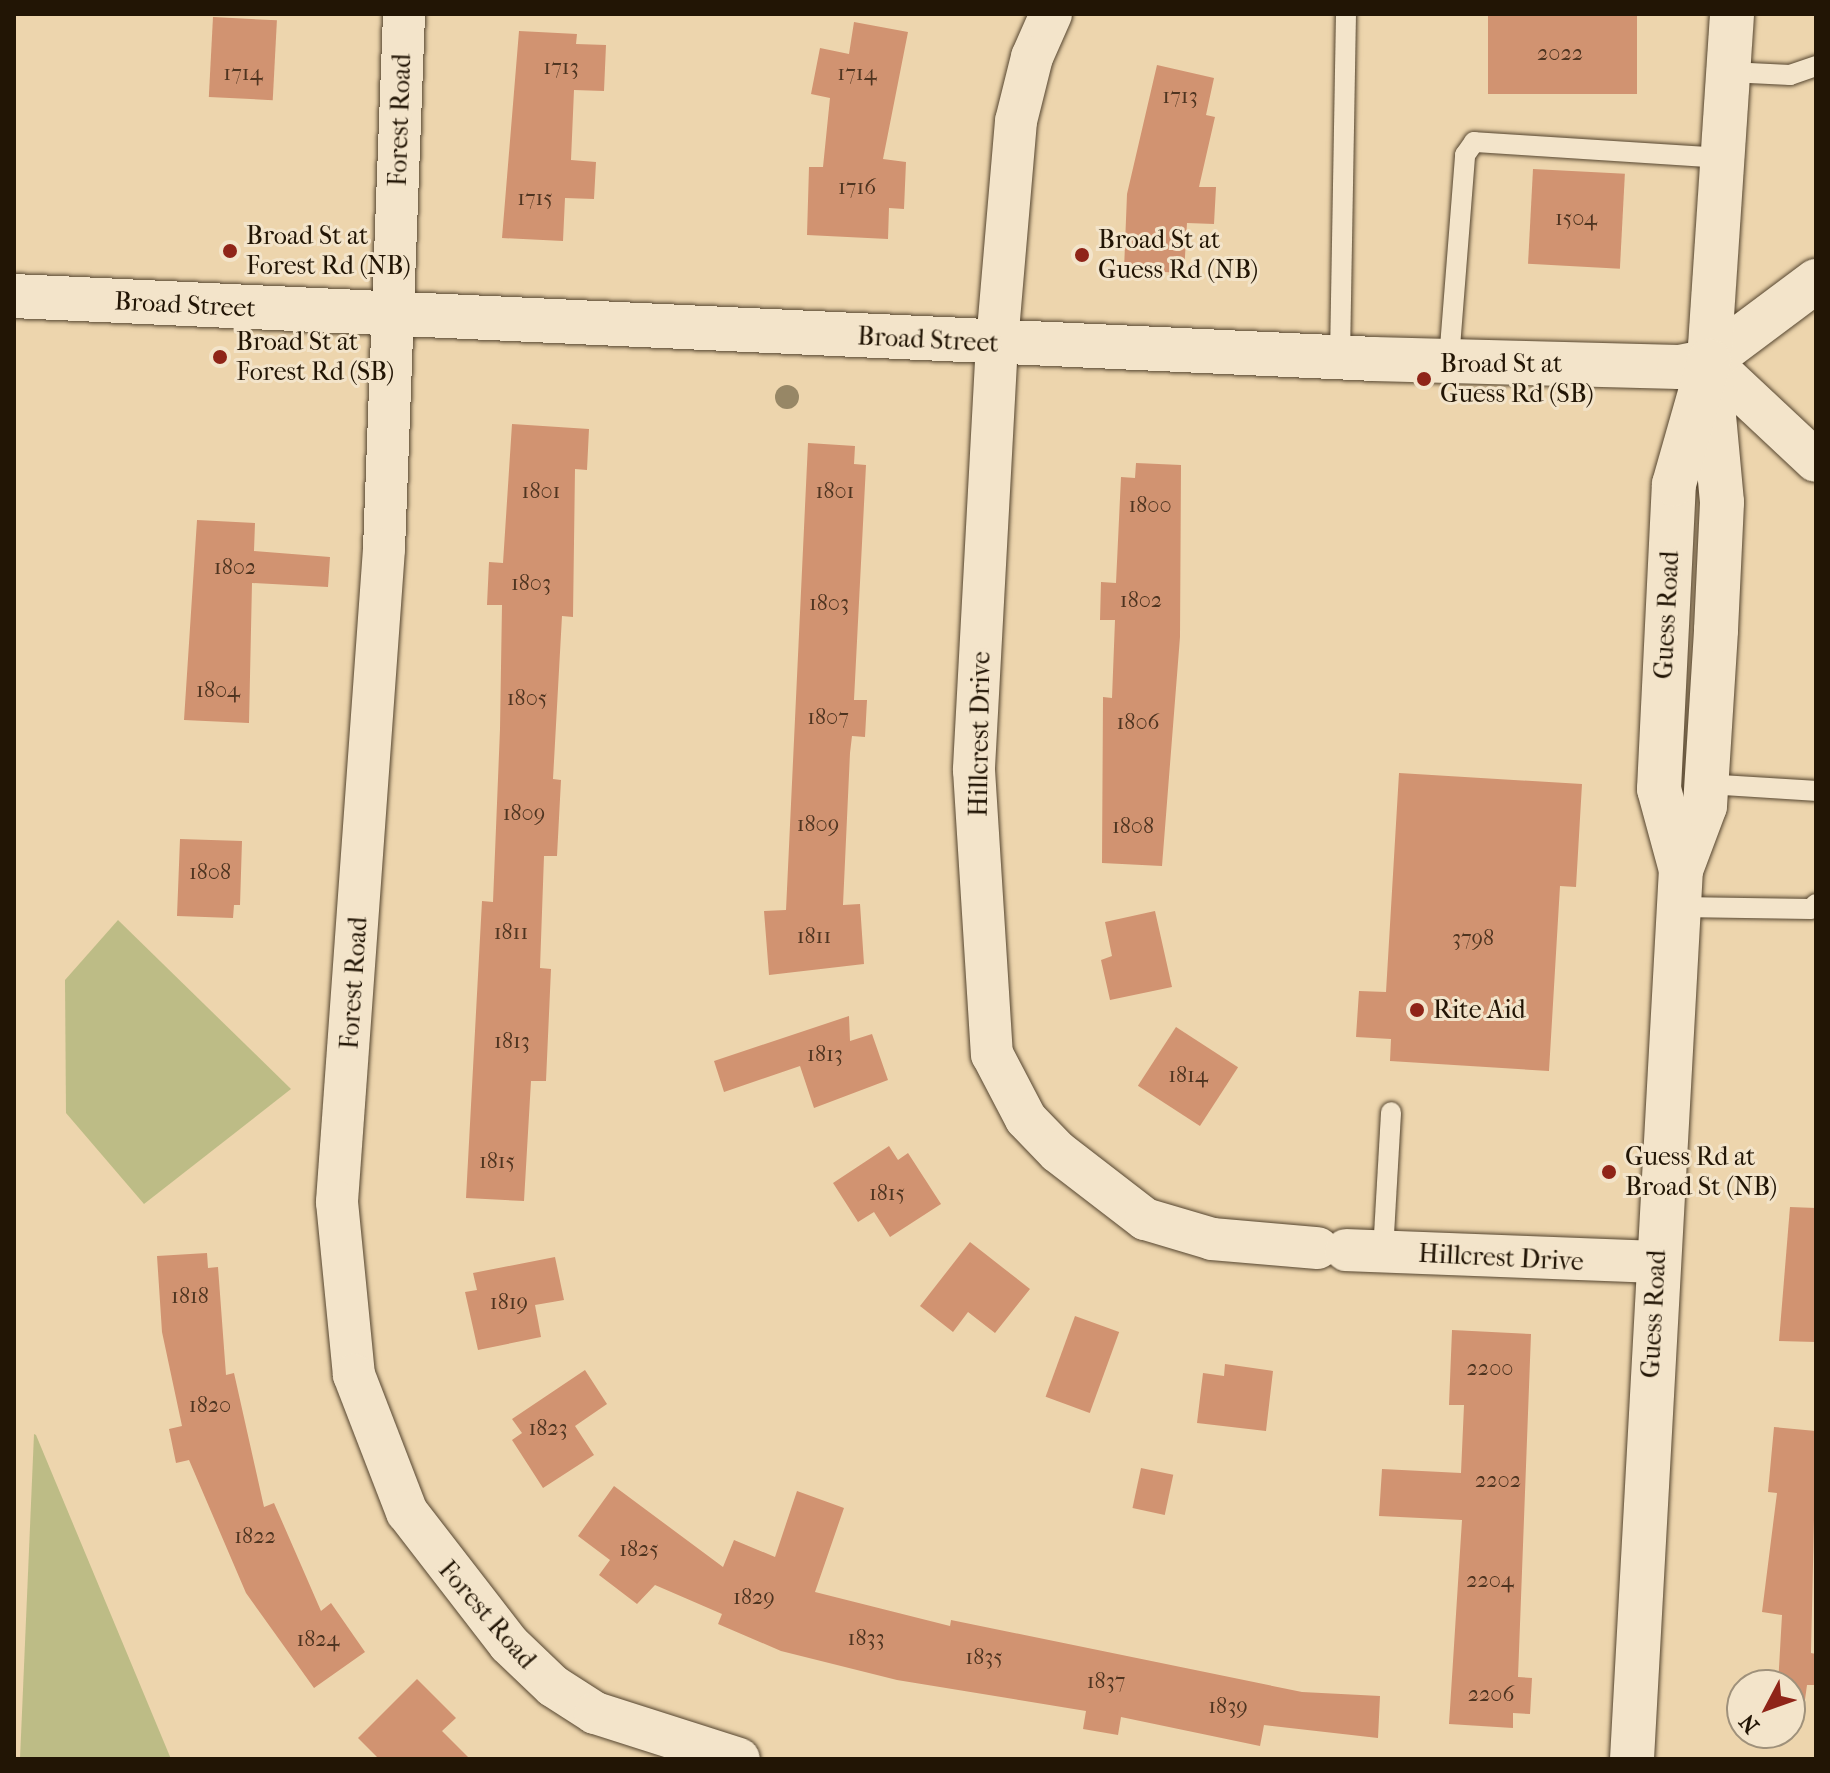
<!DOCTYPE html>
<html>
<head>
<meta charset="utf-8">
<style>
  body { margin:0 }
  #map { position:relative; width:1830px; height:1773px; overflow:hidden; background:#edd5ad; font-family:"IM FELL French Canon",serif }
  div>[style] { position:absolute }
  .green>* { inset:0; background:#bdbc86 }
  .building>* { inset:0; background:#d19371; transform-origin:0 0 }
  .roads { filter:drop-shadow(0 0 2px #55452f) drop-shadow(0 0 2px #55452f) }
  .lane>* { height:20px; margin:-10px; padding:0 10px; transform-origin:10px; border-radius:10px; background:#f3e4ca }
  .street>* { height:42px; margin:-21px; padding:0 21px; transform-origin:21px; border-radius:21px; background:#f3e4ca }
  .secondary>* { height:44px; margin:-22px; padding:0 22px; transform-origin:22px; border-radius:22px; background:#f3e4ca }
  .trees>* { width:24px; height:24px; margin:-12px; border-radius:50%; background:#978766 }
  .dots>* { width:22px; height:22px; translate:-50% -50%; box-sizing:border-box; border:4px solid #f3e4ca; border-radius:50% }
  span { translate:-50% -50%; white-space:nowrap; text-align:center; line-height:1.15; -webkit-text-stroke:6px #f3e4ca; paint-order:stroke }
  .number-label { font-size:22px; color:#4e3420 }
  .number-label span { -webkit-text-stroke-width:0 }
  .street-label { font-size:26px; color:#221505 }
  .poi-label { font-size:26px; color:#221505 }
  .left { translate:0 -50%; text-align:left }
  .frame { position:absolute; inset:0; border:16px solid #221505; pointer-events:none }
  .north { position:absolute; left:1726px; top:1669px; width:80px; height:80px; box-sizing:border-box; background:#f3e4ca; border:2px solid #9f917b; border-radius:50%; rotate:229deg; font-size:22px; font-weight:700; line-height:32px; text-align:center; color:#221505 }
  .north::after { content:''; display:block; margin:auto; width:28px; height:36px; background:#8f2418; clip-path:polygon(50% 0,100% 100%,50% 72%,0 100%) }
</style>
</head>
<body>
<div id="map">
  <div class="green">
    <div style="clip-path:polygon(118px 920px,291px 1089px,144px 1204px,66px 1113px,65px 980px)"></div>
    <div style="clip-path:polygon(34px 1434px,36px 1435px,171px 1759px,20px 1759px)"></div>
  </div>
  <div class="building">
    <div style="left:1488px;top:14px;width:149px;height:80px"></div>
    <div style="left:213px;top:17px;width:64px;height:80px;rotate:3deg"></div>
    <div style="clip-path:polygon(854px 22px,908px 32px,883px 159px,906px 162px,904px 209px,889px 208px,888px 239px,807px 235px,809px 167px,823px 167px,830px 98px,811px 94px,820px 48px,849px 54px)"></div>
    <div style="clip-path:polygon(519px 31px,577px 34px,576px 44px,606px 45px,604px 91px,574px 90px,571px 160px,596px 162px,594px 199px,565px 198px,563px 241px,502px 238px)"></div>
    <div style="clip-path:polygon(1157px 65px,1214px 78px,1206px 115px,1215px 117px,1199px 187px,1216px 187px,1214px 224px,1187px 223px,1184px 273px,1124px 270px,1127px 194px)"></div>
    <div style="left:1533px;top:169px;width:92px;height:95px;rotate:3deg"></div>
    <div style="clip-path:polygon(512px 424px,589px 429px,587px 470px,575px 469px,573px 617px,562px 616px,553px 779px,561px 780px,557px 856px,544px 856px,540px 968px,551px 969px,546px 1081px,531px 1081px,524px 1201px,466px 1198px,482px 901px,493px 902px,500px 729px,502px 605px,487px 605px,489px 562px,503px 563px)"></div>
    <div style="clip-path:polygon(808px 443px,855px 446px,854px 464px,866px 465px,854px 700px,867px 700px,865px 737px,852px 736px,850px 753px,843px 905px,860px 904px,864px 964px,769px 975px,764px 911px,786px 910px)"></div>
    <div style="clip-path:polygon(1136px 463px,1181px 465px,1180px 637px,1162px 866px,1102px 863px,1103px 697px,1112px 698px,1115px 620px,1100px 620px,1101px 582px,1116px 583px,1121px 477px,1135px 478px)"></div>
    <div style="clip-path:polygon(197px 520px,255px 523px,254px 551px,330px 557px,328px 587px,252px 583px,249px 723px,184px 720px)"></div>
    <div style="clip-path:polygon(1399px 773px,1582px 784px,1576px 887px,1560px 886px,1549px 1071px,1390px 1061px,1391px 1039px,1356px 1037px,1359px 991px,1386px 992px)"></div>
    <div style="clip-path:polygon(180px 839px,242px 841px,240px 905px,234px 905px,233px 918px,177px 916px)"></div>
    <div style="clip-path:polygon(1155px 911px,1172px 987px,1110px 1000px,1101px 960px,1112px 956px,1105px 922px)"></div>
    <div style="clip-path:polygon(849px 1016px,850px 1041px,872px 1034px,888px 1080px,814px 1108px,800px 1066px,724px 1092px,714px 1061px)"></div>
    <div style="left:1176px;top:1027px;width:74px;height:70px;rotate:33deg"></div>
    <div style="clip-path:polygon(889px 1146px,898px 1160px,908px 1153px,941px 1204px,890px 1237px,874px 1212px,858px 1222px,833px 1183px)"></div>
    <div style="clip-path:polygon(1790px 1207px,1816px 1208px,1816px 1342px,1779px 1341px)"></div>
    <div style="clip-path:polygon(970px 1242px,1030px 1289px,995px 1333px,968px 1312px,953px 1332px,920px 1306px)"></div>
    <div style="clip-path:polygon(207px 1253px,208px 1268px,218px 1267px,226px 1375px,234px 1373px,264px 1507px,274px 1503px,321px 1611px,331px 1603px,365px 1652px,314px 1688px,246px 1593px,189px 1460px,176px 1463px,169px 1429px,182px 1426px,162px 1332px,157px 1256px)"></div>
    <div style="clip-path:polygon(555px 1257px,564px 1300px,535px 1305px,541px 1337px,478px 1350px,465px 1292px,477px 1290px,473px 1273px)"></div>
    <div style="left:1075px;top:1316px;width:47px;height:86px;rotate:20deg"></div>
    <div style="clip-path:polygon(1452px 1330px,1531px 1334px,1518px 1677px,1532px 1678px,1530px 1714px,1513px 1713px,1513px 1728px,1449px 1724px,1462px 1520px,1379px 1516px,1382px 1469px,1461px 1473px,1464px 1405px,1449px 1405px)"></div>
    <div style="clip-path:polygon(1225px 1364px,1273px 1371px,1266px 1431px,1197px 1423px,1203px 1373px,1224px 1376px)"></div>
    <div style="clip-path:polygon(585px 1370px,607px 1404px,575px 1426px,594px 1455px,543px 1488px,512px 1440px,522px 1433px,512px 1419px)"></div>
    <div style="clip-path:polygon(1774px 1427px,1816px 1431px,1811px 1653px,1816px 1654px,1816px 1685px,1807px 1685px,1804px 1707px,1790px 1705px,1790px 1685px,1778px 1685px,1782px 1615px,1762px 1612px,1777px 1493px,1768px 1492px)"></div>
    <div style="left:1141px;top:1468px;width:33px;height:41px;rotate:12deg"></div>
    <div style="clip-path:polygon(614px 1486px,723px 1567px,734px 1540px,775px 1557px,797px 1491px,844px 1508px,815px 1592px,950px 1626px,951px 1620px,1302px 1692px,1380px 1696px,1378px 1738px,1264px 1725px,1260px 1746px,1121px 1717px,1118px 1735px,1083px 1729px,1086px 1711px,897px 1680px,781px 1651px,718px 1624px,722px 1614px,655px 1585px,637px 1604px,599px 1575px,610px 1560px,578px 1536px)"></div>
    <div style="clip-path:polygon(417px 1679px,456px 1718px,442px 1731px,470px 1759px,379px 1759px,358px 1738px)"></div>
  </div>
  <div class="roads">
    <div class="lane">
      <div style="left:1729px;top:72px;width:61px;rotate:2.8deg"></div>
      <div style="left:1790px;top:75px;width:28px;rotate:-19deg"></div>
      <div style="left:1340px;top:357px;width:343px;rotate:-89deg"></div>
      <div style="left:1449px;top:360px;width:206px;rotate:-85.5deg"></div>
      <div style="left:1465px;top:155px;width:16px;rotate:-55deg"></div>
      <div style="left:1474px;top:142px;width:251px;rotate:3.7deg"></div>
      <div style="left:1706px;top:784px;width:110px;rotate:3.6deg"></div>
      <div style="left:1679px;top:907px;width:132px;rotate:0.9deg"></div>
      <div style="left:1811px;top:909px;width:7px;rotate:-45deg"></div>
      <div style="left:1383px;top:1252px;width:140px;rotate:-86.7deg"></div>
    </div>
    <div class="street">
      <div style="left:404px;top:14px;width:535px;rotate:92.14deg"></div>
      <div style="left:384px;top:549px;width:655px;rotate:94.12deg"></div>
      <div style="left:337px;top:1202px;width:174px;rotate:84.4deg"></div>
      <div style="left:354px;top:1375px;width:147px;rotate:68.9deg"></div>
      <div style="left:407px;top:1512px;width:167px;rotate:52.3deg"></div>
      <div style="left:509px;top:1644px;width:61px;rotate:43.7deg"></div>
      <div style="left:553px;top:1686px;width:50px;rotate:32.7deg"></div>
      <div style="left:595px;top:1713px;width:151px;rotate:17.7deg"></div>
      <div style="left:1051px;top:14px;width:47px;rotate:113.8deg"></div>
      <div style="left:1032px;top:57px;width:66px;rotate:104deg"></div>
      <div style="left:1016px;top:121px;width:223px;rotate:94.9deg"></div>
      <div style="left:997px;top:343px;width:428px;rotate:93.1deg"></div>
      <div style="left:974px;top:770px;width:285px;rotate:86.4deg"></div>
      <div style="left:992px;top:1054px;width:73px;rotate:62.4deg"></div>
      <div style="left:1026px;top:1119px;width:46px;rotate:45.9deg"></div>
      <div style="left:1058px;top:1152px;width:110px;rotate:37.6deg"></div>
      <div style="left:1145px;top:1219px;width:70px;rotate:16.6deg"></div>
      <div style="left:1212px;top:1239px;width:106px;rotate:4.9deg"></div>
      <div style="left:1709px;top:361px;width:146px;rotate:43.1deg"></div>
      <div style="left:1346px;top:1250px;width:310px;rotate:2.2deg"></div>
    </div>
    <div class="secondary">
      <div style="left:14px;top:296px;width:1360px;rotate:2.65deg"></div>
      <div style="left:1373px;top:359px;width:306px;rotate:1.5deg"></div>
      <div style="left:1679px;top:367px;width:31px;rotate:-11deg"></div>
      <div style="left:1709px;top:361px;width:134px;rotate:-36.8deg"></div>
      <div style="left:1681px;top:870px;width:68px;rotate:-69.4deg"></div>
      <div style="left:1705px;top:806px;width:176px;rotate:-86.4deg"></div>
      <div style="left:1716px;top:630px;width:128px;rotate:-87.3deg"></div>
      <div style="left:1722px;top:502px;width:142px;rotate:-95.3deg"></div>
      <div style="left:1709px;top:361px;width:348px;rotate:-86.2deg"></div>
      <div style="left:1632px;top:1759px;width:890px;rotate:-86.85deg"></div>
      <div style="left:1681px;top:870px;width:84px;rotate:-105.2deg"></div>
      <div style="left:1659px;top:789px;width:305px;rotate:-87.2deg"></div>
      <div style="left:1674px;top:484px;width:128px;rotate:-74.1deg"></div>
    </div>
  </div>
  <div class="trees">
    <div style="left:787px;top:397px"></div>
  </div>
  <div class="dots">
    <div style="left:230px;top:251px;background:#8f2418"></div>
    <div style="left:1082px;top:255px;background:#8f2418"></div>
    <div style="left:220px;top:357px;background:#8f2418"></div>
    <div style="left:1424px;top:379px;background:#8f2418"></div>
    <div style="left:1417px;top:1010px;background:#8f2418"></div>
    <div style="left:1609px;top:1172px;background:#8f2418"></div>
  </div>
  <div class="number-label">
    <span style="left:1560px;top:54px">2022</span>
    <span style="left:561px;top:68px">1713</span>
    <span style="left:243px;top:74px">1714</span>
    <span style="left:857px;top:74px">1714</span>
    <span style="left:1180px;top:97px">1713</span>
    <span style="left:857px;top:188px">1716</span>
    <span style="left:535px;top:199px">1715</span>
    <span style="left:1576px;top:219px">1504</span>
    <span style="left:541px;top:492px">1801</span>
    <span style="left:835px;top:492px">1801</span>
    <span style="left:1150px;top:506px">1800</span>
    <span style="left:235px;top:568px">1802</span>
    <span style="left:531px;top:584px">1803</span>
    <span style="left:1141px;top:601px">1802</span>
    <span style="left:829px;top:604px">1803</span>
    <span style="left:218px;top:691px">1804</span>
    <span style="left:527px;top:699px">1805</span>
    <span style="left:828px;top:718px">1807</span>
    <span style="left:1138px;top:723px">1806</span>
    <span style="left:524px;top:814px">1809</span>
    <span style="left:818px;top:825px">1809</span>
    <span style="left:1133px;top:827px">1808</span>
    <span style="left:210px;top:873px">1808</span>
    <span style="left:511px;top:933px">1811</span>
    <span style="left:814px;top:937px">1811</span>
    <span style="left:1473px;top:939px">3798</span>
    <span style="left:512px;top:1042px">1813</span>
    <span style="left:825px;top:1055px">1813</span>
    <span style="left:1188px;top:1076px">1814</span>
    <span style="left:497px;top:1162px">1815</span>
    <span style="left:887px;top:1194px">1815</span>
    <span style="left:190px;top:1297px">1818</span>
    <span style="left:509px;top:1303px">1819</span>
    <span style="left:1490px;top:1369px">2200</span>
    <span style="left:210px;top:1406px">1820</span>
    <span style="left:548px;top:1429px">1823</span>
    <span style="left:1498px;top:1481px">2202</span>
    <span style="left:255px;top:1537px">1822</span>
    <span style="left:639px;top:1550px">1825</span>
    <span style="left:1490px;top:1581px">2204</span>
    <span style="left:754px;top:1598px">1829</span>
    <span style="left:866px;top:1639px">1833</span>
    <span style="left:318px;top:1640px">1824</span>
    <span style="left:984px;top:1658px">1835</span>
    <span style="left:1106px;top:1682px">1837</span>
    <span style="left:1491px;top:1695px">2206</span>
    <span style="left:1228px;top:1707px">1839</span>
  </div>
  <div class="street-label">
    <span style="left:400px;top:120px;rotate:-88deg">Forest Road</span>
    <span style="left:185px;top:305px;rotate:3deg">Broad Street</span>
    <span style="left:928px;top:340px;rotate:3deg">Broad Street</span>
    <span style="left:1667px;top:615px;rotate:-87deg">Guess Road</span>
    <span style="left:980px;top:734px;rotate:-89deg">Hillcrest Drive</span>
    <span style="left:354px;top:983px;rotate:-86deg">Forest Road</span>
    <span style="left:1501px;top:1258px;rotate:3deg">Hillcrest Drive</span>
    <span style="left:1654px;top:1314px;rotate:-87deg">Guess Road</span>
    <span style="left:487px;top:1615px;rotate:49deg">Forest Road</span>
  </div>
  <div class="poi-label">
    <span class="left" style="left:246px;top:251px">Broad St at<br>Forest Rd (NB)</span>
    <span class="left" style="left:1098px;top:255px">Broad St at<br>Guess Rd (NB)</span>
    <span class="left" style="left:236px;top:357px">Broad St at<br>Forest Rd (SB)</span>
    <span class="left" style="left:1440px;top:379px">Broad St at<br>Guess Rd (SB)</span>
    <span class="left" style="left:1433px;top:1010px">Rite Aid</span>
    <span class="left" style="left:1625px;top:1172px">Guess Rd at<br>Broad St (NB)</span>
  </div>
  <div class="frame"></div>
  <div class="north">N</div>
</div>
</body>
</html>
